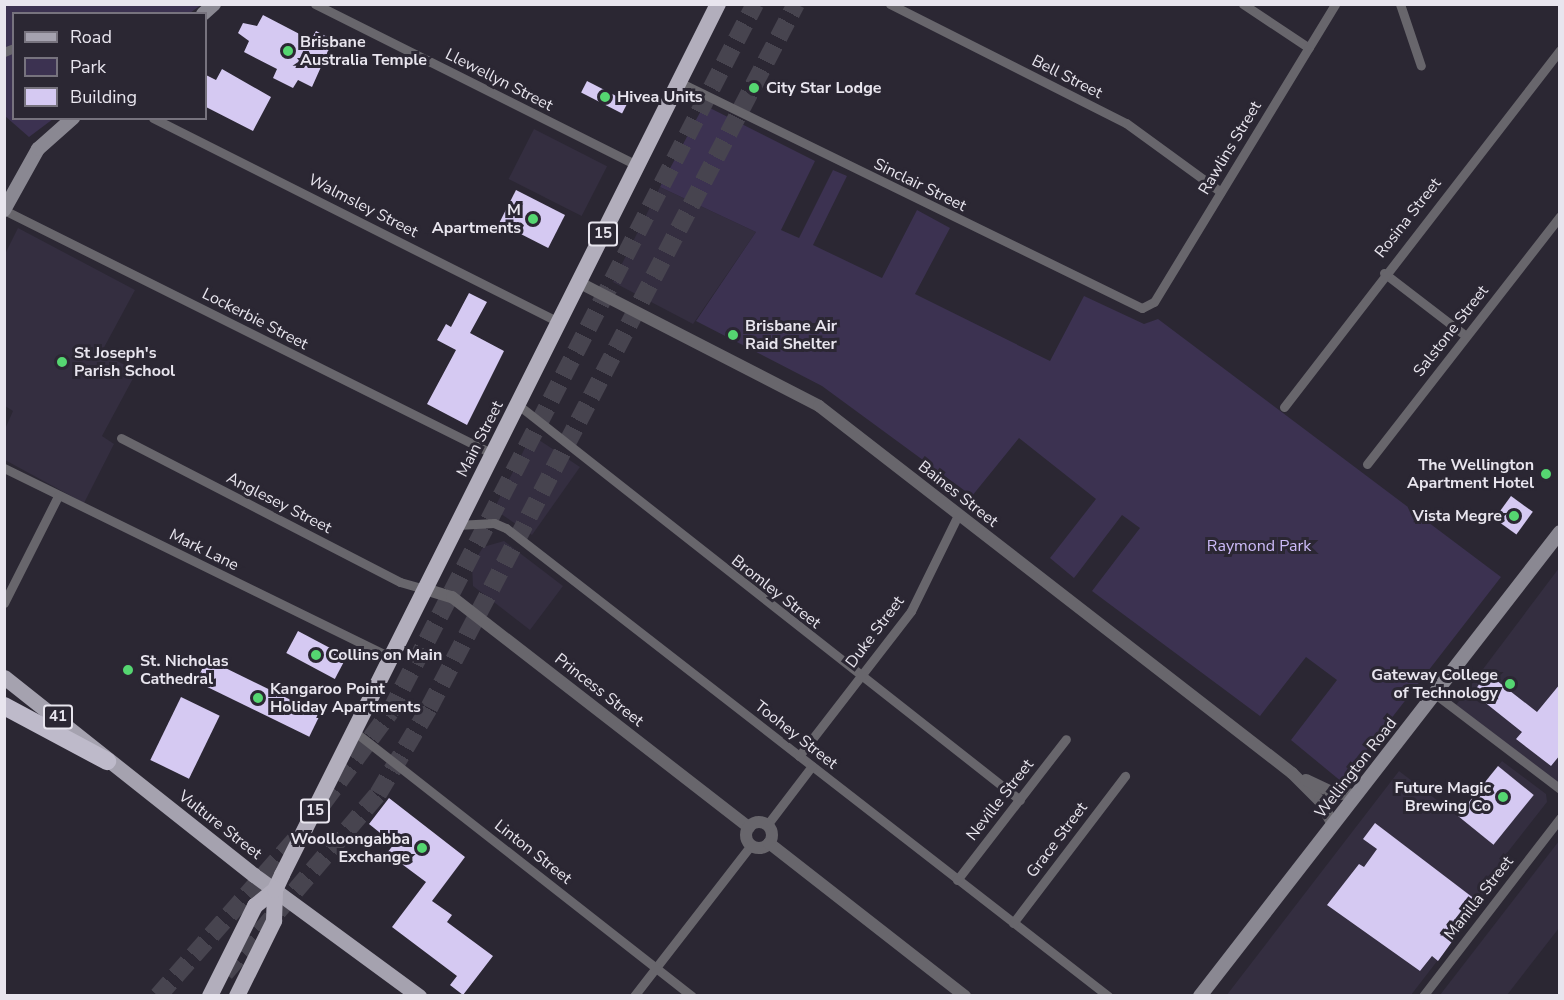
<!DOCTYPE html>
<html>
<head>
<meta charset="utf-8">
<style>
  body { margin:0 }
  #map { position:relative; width:1564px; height:1000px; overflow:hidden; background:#2b2733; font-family:"Nunito Sans",sans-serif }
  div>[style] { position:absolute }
  .built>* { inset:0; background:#342e40; transform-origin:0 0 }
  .green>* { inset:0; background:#3c3251 }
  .building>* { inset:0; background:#d5c9f2; transform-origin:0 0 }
  .motorway-tunnel>* { height:18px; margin-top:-9px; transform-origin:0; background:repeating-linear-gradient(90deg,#47444f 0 18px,transparent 0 27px) }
  .minor>* { height:9px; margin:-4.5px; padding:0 4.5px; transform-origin:4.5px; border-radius:4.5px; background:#68666c }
  .tertiary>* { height:12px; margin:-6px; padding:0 6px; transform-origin:6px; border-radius:6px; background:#68666c }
  .tertiary>.ring { margin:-6px; padding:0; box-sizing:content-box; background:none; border:12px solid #68666c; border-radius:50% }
  .secondary>* { height:14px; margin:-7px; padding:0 7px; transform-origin:7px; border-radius:7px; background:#8a8892 }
  .primary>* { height:15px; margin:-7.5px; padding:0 7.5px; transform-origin:7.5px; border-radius:7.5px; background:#a5a2af }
  .trunk>* { height:16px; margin:-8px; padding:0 8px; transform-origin:8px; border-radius:8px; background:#b2aebc }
  .motorway>* { height:18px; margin:-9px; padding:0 9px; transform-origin:9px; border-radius:9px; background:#bebaca }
  .dots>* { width:16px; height:16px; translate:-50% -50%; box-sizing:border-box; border:3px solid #2b2733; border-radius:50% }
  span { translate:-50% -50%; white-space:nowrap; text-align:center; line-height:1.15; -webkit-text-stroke:6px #2b2733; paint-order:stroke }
  .shield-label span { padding:2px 4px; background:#2b2733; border:2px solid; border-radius:4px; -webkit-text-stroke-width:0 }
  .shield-label { font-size:15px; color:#e8e5ee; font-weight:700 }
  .poi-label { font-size:16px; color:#e8e5ee; font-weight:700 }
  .left { translate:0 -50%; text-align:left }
  .right { translate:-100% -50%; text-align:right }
  .street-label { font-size:16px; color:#e8e5ee }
  .park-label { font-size:16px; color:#cdbbf9 }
  .frame { position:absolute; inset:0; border:6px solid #e8e5ee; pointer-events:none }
  .legend { position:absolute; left:12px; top:12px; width:195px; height:108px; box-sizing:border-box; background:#2b2733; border:2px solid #77737e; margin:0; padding:8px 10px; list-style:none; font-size:18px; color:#e8e5ee }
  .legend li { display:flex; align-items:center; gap:12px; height:30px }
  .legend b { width:30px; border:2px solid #77737e }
</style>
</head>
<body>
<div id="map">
  <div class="built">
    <div style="left:534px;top:129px;width:82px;height:56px;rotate:27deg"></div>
    <div style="clip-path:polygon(660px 187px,756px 232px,693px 324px,613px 282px)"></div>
    <div style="clip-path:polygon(18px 228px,135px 290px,101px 353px,137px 371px,102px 436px,114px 444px,84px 503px,5px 460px,5px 429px,13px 411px,5px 406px,4px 256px)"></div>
    <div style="clip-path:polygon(536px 438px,580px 467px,532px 535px,498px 512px,496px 505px,527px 444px)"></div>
    <div style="clip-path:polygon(504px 541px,563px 586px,530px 630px,473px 586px,472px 566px,483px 547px)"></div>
    <div style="clip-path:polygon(1559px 568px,1559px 785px,1456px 705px)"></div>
    <div style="clip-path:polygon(1502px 761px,1546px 794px,1547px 802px,1507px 853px,1515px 860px,1411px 995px,1226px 996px,1399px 771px,1459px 817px)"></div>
    <div style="clip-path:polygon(1559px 841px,1559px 928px,1507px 995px,1440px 995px)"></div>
  </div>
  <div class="green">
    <div style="clip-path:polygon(5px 5px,201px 5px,190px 13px,14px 14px,14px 118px,53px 119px,29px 137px,5px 116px)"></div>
    <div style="clip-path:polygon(704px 105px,815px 161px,781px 230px,799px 238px,833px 170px,847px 176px,813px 245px,882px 278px,917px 210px,950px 228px,915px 294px,1050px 361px,1084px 296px,1144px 324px,1158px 319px,1501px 577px,1342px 782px,1291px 740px,1337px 680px,1306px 657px,1260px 716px,1092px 591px,1140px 528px,1122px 515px,1074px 578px,1050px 558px,1096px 499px,1019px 438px,972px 496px,822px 386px,696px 321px,756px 232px,660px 187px)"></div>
  </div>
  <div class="building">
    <div style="clip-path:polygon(263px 15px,311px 40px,316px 31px,333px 40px,312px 87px,298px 80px,293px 88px,273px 78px,277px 69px,244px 52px,249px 41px,238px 33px,243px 23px,257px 26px)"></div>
    <div style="clip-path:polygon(222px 69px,271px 97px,253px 131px,206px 107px,206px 75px,216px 80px)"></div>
    <div style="left:587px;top:81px;width:46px;height:13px;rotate:27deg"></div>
    <div style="left:516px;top:190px;width:55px;height:37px;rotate:27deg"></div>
    <div style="clip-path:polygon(469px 293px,487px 302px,470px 333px,504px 351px,467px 425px,427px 404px,456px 350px,437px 340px,446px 324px,451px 327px)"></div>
    <div style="left:1511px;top:496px;width:27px;height:28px;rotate:36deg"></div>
    <div style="left:298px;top:631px;width:55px;height:25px;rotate:28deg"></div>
    <div style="left:207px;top:659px;width:126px;height:25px;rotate:26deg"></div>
    <div style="clip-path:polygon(1487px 673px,1537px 712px,1560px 684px,1560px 755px,1551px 766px,1516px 739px,1522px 732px,1473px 693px)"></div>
    <div style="left:181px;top:697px;width:43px;height:70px;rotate:26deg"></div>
    <div style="left:1498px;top:766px;width:46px;height:64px;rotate:39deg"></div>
    <div style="clip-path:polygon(389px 798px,465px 857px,432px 901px,452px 915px,447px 922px,493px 956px,463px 995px,450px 985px,457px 976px,392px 927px,426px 882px,387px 853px,394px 844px,369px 824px)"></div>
    <div style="clip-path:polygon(1375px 823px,1480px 903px,1438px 961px,1432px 956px,1420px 971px,1327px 905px,1359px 864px,1364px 867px,1377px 849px,1363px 839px)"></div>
  </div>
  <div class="motorway-tunnel">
    <div style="left:323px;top:803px;width:113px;rotate:-53.6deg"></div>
    <div style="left:390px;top:712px;width:797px;rotate:-62.73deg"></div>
    <div style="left:225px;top:973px;width:235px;rotate:-49.5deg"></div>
    <div style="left:378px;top:794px;width:100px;rotate:-59.3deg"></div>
    <div style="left:429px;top:708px;width:794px;rotate:-62.47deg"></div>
    <div style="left:158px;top:996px;width:208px;rotate:-48.7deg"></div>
  </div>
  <div class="minor">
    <div style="left:315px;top:4px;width:361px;rotate:26.6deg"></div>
    <div style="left:890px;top:4px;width:264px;rotate:26.8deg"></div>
    <div style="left:1126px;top:123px;width:117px;rotate:36deg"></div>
    <div style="left:1243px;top:4px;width:79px;rotate:33.7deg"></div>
    <div style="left:1400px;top:4px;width:65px;rotate:71.3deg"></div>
    <div style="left:4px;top:52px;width:11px;rotate:-22deg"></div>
    <div style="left:679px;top:82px;width:515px;rotate:26.02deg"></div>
    <div style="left:1142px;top:308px;width:13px;rotate:-27deg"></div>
    <div style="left:1154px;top:302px;width:349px;rotate:-58.7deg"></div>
    <div style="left:153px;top:118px;width:454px;rotate:26.7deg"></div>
    <div style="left:4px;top:210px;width:546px;rotate:26.52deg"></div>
    <div style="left:1384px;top:273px;width:103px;rotate:37.5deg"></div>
    <div style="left:517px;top:404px;width:640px;rotate:38.21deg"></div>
    <div style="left:1284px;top:407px;width:451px;rotate:-52.3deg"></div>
    <div style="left:121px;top:438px;width:314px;rotate:27.3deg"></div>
    <div style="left:400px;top:582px;width:26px;rotate:16deg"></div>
    <div style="left:1367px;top:464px;width:314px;rotate:-52.1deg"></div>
    <div style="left:4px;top:468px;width:431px;rotate:26.1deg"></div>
    <div style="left:457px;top:525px;width:37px;rotate:-3deg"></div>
    <div style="left:494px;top:523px;width:13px;rotate:23deg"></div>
    <div style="left:506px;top:528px;width:763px;rotate:37.86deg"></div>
    <div style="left:4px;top:603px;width:120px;rotate:-63.2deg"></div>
    <div style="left:1435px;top:694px;width:157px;rotate:37.2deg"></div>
    <div style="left:355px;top:732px;width:428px;rotate:38.1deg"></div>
    <div style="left:799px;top:756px;width:183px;rotate:-52.3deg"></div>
    <div style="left:911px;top:611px;width:107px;rotate:-63.9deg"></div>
    <div style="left:767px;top:825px;width:74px;rotate:-52.7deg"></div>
    <div style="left:957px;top:880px;width:178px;rotate:-52.3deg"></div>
    <div style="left:1013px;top:923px;width:185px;rotate:-52.7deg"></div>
    <div style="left:634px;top:996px;width:191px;rotate:-52.2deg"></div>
    <div style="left:1423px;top:996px;width:225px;rotate:-52.4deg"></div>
  </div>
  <div class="tertiary">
    <div style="left:578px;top:282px;width:271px;rotate:27.2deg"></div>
    <div style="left:819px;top:406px;width:599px;rotate:37.81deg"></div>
    <div style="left:1292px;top:773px;width:40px;rotate:45deg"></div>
    <div style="left:1320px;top:801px;width:26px;rotate:61deg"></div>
    <div style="left:425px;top:589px;width:28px;rotate:17deg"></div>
    <div style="left:452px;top:597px;width:376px;rotate:37.8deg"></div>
    <div style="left:1306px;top:780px;width:31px;rotate:25deg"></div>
    <div style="left:1334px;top:793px;width:22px;rotate:5deg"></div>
    <div class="ring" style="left:746px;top:822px;width:14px;height:14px"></div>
    <div style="left:769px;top:843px;width:249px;rotate:38deg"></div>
  </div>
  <div class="secondary">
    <div style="left:203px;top:14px;width:15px;rotate:-42deg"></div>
    <div style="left:4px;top:210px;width:70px;rotate:-60.9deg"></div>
    <div style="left:38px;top:149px;width:47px;rotate:-41.5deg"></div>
    <div style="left:1200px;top:996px;width:587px;rotate:-52.19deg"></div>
  </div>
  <div class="primary">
    <div style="left:4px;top:677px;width:319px;rotate:38.4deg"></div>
    <div style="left:254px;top:875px;width:205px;rotate:36.3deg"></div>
  </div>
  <div class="trunk">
    <div style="left:210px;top:996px;width:101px;rotate:-63.4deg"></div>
    <div style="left:255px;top:906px;width:26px;rotate:-39deg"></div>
    <div style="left:237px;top:996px;width:84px;rotate:-63.7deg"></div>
    <div style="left:274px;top:921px;width:31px;rotate:-88deg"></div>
    <div style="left:275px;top:890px;width:17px;rotate:-65deg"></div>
    <div style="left:282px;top:875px;width:974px;rotate:-63.41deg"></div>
  </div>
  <div class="motorway">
    <div style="left:4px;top:706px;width:117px;rotate:28.1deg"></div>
  </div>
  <div class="dots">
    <div style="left:288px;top:51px;background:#55d671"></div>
    <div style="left:754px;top:88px;background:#55d671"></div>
    <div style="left:605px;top:97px;background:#55d671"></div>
    <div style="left:533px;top:219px;background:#55d671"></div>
    <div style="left:733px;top:335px;background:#55d671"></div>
    <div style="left:62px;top:362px;background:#55d671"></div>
    <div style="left:1546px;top:474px;background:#55d671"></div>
    <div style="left:1514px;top:516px;background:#55d671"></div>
    <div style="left:316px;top:655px;background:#55d671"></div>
    <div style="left:128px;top:670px;background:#55d671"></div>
    <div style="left:1510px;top:684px;background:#55d671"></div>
    <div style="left:258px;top:698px;background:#55d671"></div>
    <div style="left:1503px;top:797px;background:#55d671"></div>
    <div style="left:422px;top:848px;background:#55d671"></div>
  </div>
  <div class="shield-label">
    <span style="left:603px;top:234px">15</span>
    <span style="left:58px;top:717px">41</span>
    <span style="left:315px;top:811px">15</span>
  </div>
  <div class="poi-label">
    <span class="left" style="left:300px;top:51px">Brisbane<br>Australia Temple</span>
    <span class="left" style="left:766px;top:88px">City Star Lodge</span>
    <span class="left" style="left:617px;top:97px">Hivea Units</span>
    <span class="right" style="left:521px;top:219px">M<br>Apartments</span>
    <span class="left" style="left:745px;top:335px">Brisbane Air<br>Raid Shelter</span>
    <span class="left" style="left:74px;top:362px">St Joseph's<br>Parish School</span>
    <span class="right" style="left:1534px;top:474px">The Wellington<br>Apartment Hotel</span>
    <span class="right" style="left:1502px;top:516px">Vista Megre</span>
    <span class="left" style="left:328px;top:655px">Collins on Main</span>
    <span class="left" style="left:140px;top:670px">St. Nicholas<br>Cathedral</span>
    <span class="right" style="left:1498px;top:684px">Gateway College<br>of Technology</span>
    <span class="left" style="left:270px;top:698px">Kangaroo Point<br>Holiday Apartments</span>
    <span class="right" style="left:1491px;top:797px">Future Magic<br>Brewing Co</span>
    <span class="right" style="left:410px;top:848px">Woolloongabba<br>Exchange</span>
  </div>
  <div class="street-label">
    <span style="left:1067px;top:77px;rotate:27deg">Bell Street</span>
    <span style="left:499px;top:80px;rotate:27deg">Llewellyn Street</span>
    <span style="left:1230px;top:148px;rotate:-59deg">Rawlins Street</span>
    <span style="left:920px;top:185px;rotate:26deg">Sinclair Street</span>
    <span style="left:363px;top:206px;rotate:27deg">Walmsley Street</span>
    <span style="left:1408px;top:218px;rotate:-52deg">Rosina Street</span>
    <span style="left:255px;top:319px;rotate:27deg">Lockerbie Street</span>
    <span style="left:1451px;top:331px;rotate:-52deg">Salstone Street</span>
    <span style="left:480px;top:439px;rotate:-63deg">Main Street</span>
    <span style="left:958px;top:494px;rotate:38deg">Baines Street</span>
    <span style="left:279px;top:503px;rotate:27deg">Anglesey Street</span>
    <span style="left:204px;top:550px;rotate:26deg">Mark Lane</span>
    <span style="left:776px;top:592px;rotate:38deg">Bromley Street</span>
    <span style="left:875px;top:632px;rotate:-53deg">Duke Street</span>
    <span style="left:599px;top:690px;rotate:38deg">Princess Street</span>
    <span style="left:796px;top:735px;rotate:38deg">Toohey Street</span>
    <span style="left:1356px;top:768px;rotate:-52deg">Wellington Road</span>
    <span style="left:1000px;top:800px;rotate:-52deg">Neville Street</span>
    <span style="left:220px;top:825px;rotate:38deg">Vulture Street</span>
    <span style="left:1057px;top:840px;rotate:-53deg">Grace Street</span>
    <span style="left:533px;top:852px;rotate:38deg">Linton Street</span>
    <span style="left:1479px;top:898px;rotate:-52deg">Manilla Street</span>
  </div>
  <div class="park-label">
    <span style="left:1259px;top:546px">Raymond Park</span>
  </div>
  <div class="frame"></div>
  <ul class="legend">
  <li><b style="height:8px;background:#a5a2af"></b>Road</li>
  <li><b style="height:16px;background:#3c3251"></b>Park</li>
  <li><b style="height:16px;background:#d5c9f2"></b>Building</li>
  </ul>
</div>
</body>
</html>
